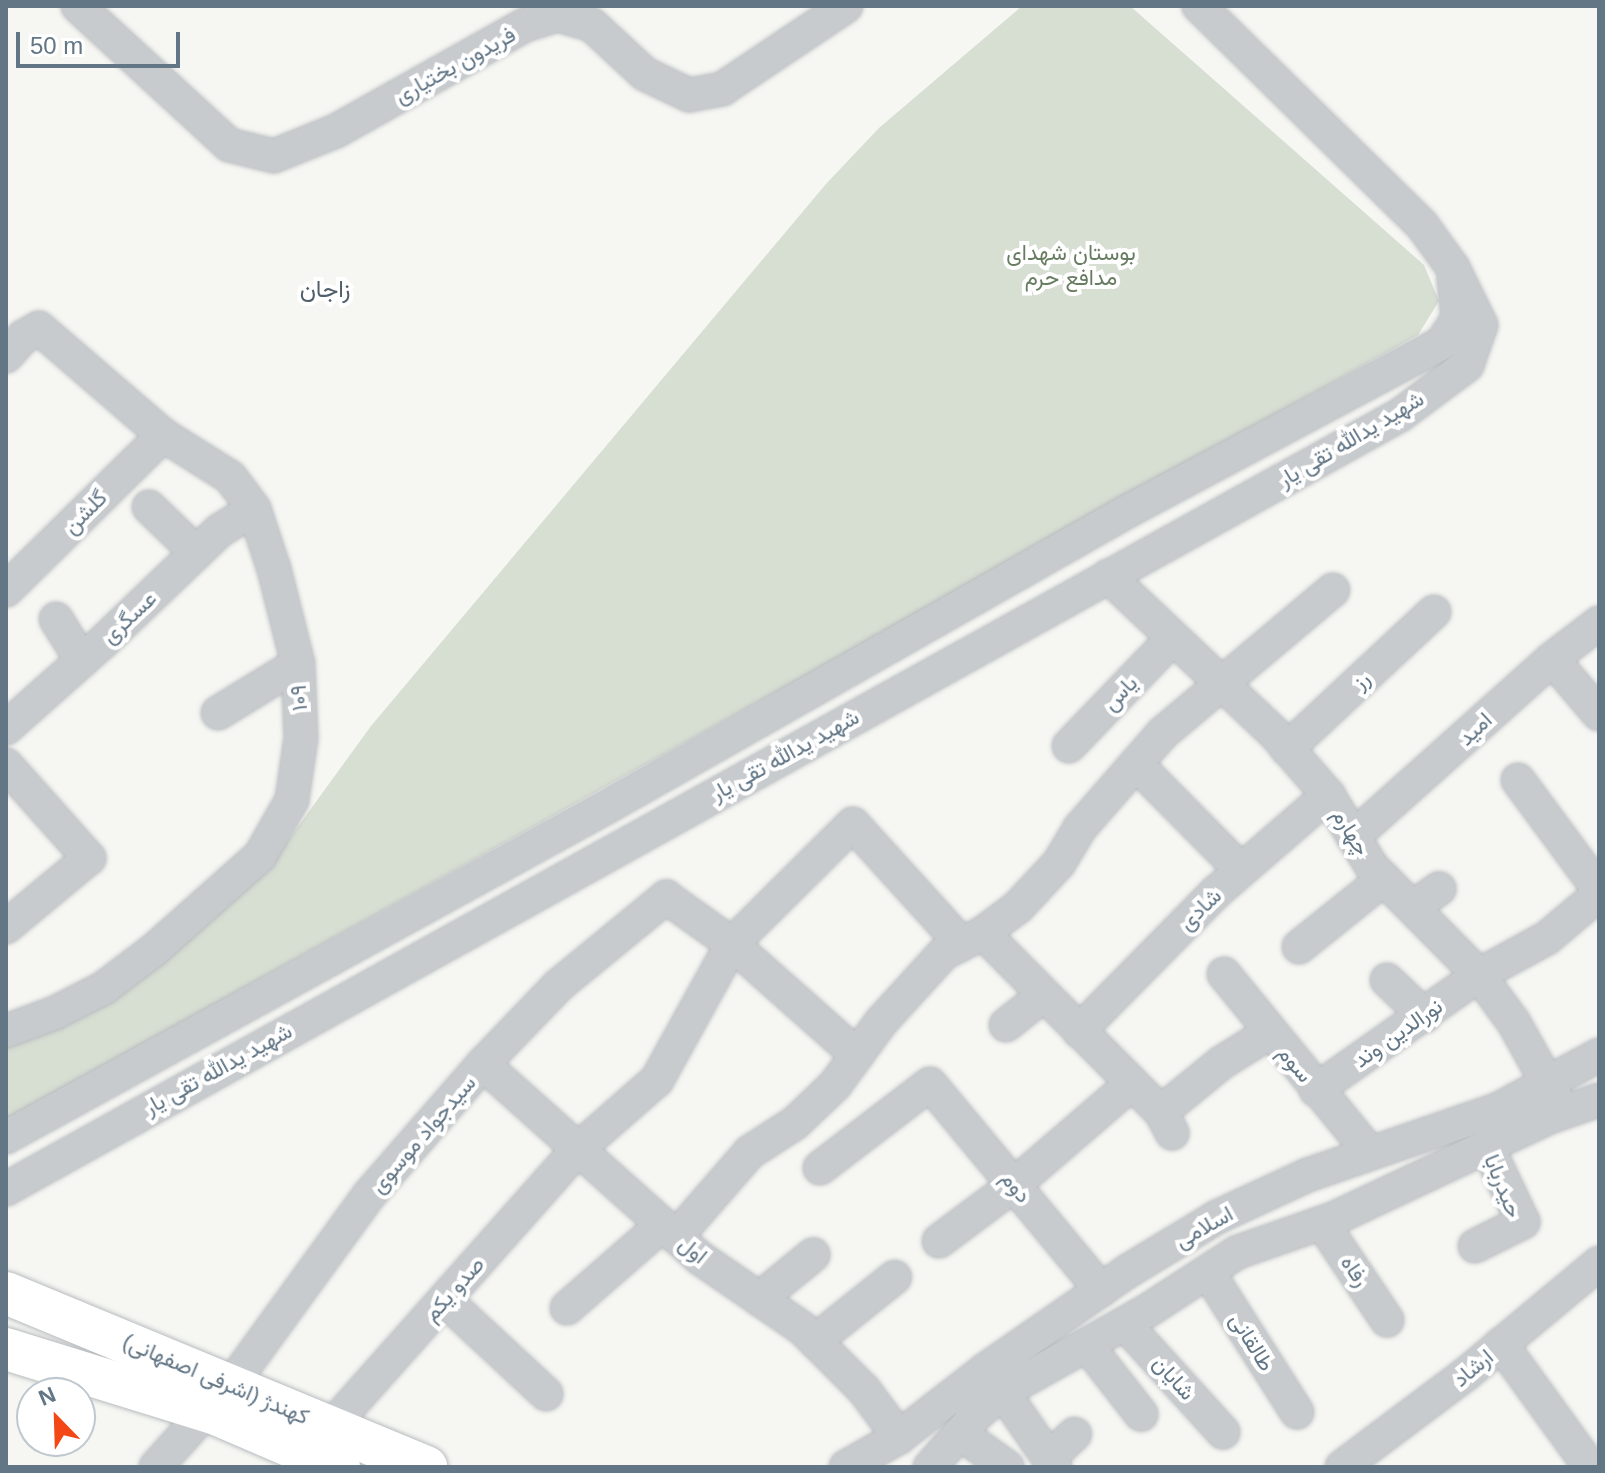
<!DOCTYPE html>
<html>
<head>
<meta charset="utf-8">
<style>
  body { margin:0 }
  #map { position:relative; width:1605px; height:1473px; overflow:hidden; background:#f6f6f2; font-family:Helvetica,Vazirmatn,sans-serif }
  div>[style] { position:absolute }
  .green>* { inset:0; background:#d7ded2 }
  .roads { filter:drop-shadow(0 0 2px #b8bcc0) drop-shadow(0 0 2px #b8bcc0) }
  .minor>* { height:32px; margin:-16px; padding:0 16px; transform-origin:16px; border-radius:16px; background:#c8cbce }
  .major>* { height:42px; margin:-21px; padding:0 21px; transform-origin:21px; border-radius:21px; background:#fff }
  span { translate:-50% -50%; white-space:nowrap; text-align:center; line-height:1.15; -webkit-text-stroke:8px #fff; paint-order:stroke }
  .street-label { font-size:22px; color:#627686 }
  .park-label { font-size:22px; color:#677c61 }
  .neighbourhood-label { font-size:24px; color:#515f6a }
  .frame { position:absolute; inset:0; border:8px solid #627686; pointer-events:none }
  .north { position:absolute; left:16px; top:1377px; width:80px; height:80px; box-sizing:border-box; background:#fff; border:2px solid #c0c8cf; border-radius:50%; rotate:337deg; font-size:22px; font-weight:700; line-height:32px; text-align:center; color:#627686 }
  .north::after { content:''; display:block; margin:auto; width:28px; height:36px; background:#f34715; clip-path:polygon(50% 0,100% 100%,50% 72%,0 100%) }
  .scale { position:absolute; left:16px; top:32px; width:164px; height:36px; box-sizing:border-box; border:4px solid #627686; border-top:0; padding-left:10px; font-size:24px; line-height:28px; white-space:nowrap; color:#627686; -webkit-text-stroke:6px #fff; paint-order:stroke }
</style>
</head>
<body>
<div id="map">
  <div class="green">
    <div style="clip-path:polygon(1022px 6px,1130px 6px,1424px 265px,1439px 301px,1418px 335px,6px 1120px,6px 1045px,273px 861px,371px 726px,826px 184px,879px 128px)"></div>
  </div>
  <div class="roads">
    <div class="minor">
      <div style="left:78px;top:6px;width:205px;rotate:42.6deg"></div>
      <div style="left:229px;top:145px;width:46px;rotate:13.7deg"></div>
      <div style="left:274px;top:156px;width:67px;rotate:-22deg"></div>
      <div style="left:336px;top:131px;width:217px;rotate:-29.3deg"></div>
      <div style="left:525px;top:25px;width:34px;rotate:-17deg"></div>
      <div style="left:558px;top:15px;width:35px;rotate:16deg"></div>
      <div style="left:592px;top:25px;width:72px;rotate:42.8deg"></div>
      <div style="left:645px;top:74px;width:49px;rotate:25.5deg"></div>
      <div style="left:689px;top:95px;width:34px;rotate:-10deg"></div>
      <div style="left:722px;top:89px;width:149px;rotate:-33.8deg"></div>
      <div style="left:6px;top:356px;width:25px;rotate:-48deg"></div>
      <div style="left:23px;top:337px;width:18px;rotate:-29deg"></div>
      <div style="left:39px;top:328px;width:164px;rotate:40.8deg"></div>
      <div style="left:163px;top:435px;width:79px;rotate:32.1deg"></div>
      <div style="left:230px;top:477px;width:40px;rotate:53deg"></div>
      <div style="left:254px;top:509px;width:63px;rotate:71.6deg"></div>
      <div style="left:274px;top:569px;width:98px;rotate:75.8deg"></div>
      <div style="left:298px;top:664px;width:74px;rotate:87.7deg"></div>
      <div style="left:301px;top:738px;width:63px;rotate:98.3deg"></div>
      <div style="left:292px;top:800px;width:64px;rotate:119.7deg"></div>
      <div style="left:260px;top:856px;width:142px;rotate:138.4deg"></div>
      <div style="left:154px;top:950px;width:63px;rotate:142.8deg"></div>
      <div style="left:104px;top:988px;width:55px;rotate:153deg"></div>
      <div style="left:55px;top:1013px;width:52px;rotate:159.8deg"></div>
      <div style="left:149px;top:507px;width:66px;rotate:43.8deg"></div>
      <div style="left:1108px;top:576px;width:231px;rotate:43.4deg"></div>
      <div style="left:1276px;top:735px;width:79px;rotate:49.1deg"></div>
      <div style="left:1328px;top:795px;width:84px;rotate:58.6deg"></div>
      <div style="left:1372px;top:867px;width:152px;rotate:45.3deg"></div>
      <div style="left:1479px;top:975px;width:59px;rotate:53.9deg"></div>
      <div style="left:1514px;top:1023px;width:90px;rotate:60.9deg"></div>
      <div style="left:6px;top:590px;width:221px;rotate:-44.6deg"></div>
      <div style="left:56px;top:619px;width:49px;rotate:58.2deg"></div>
      <div style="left:1552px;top:659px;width:72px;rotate:49.5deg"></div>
      <div style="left:218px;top:713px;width:94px;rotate:-31.5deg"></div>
      <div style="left:6px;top:728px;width:132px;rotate:-41.6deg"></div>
      <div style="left:105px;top:640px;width:158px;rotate:-43.7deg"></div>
      <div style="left:219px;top:531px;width:41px;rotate:-32.2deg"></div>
      <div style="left:1069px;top:746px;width:147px;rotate:-46.1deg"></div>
      <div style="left:1287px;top:749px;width:201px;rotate:-43deg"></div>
      <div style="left:1136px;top:764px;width:149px;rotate:45.3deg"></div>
      <div style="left:6px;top:765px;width:125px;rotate:48.3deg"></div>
      <div style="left:89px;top:858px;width:108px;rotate:140.3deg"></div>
      <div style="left:1518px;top:780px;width:137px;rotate:53.6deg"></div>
      <div style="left:1353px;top:837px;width:267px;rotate:-41.8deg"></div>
      <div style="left:1552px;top:659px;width:59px;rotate:-37.5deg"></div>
      <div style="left:1413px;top:907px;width:32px;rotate:-35deg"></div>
      <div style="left:983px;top:933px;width:252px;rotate:45.2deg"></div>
      <div style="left:1161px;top:1112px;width:24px;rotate:62deg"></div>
      <div style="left:1299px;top:947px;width:109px;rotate:-38.7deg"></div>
      <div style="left:1224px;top:974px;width:230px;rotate:50.8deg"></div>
      <div style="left:1387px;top:980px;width:52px;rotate:43.5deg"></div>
      <div style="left:1006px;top:1025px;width:48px;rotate:-38.3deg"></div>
      <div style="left:1079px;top:1031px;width:194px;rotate:-45.4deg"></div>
      <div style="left:1215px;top:893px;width:150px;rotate:-40.9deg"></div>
      <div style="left:483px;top:1064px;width:291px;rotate:41.8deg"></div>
      <div style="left:700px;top:1258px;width:124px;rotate:34.5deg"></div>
      <div style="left:802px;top:1328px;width:88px;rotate:45deg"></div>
      <div style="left:864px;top:1390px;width:59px;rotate:53.3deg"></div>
      <div style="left:1316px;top:1090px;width:199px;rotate:-35.2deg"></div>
      <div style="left:1479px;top:975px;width:77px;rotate:-28.6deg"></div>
      <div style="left:1547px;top:938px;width:68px;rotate:-40.2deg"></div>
      <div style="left:1161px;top:1112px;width:77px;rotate:-39.2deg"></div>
      <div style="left:1221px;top:1063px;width:57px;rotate:-32deg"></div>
      <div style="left:6px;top:1137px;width:683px;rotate:-28.78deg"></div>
      <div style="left:605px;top:808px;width:599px;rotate:-29.6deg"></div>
      <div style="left:1126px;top:512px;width:358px;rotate:-28.1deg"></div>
      <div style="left:1442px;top:343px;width:30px;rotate:-57deg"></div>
      <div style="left:1458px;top:318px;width:39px;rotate:-96deg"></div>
      <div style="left:820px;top:1168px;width:138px;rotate:-37.4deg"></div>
      <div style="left:930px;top:1084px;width:268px;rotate:50.3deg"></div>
      <div style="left:6px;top:1189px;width:1594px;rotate:-29.04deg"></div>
      <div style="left:1400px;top:415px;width:84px;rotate:-36.7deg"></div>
      <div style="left:1467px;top:365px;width:42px;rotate:-70.7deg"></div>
      <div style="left:1481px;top:325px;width:64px;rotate:-116.2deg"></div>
      <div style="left:1453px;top:268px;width:53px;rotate:-125.8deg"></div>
      <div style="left:1422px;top:225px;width:313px;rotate:-135.5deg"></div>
      <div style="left:1322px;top:1223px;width:117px;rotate:56.2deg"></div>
      <div style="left:676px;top:1237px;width:113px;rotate:-49deg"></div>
      <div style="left:750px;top:1152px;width:54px;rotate:-32.8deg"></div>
      <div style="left:795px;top:1123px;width:55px;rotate:-43.5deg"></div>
      <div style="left:835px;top:1085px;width:78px;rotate:-53.9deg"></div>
      <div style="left:881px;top:1022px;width:93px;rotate:-47.6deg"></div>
      <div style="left:944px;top:953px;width:44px;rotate:-27.1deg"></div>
      <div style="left:983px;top:933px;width:44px;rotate:-36.6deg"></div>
      <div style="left:1018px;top:907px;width:60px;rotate:-47deg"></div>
      <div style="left:1059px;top:863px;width:41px;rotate:-59deg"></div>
      <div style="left:1080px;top:828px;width:126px;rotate:-48.9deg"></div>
      <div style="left:1163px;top:733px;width:222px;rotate:-40.1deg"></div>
      <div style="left:939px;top:1241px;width:94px;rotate:-36.7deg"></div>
      <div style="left:1014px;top:1185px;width:155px;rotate:-40.8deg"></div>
      <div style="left:1475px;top:1246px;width:54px;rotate:-26.6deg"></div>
      <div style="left:1523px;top:1222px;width:84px;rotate:-115.3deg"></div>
      <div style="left:1208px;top:1272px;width:166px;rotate:57.6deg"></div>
      <div style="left:759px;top:1299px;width:70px;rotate:-39.2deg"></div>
      <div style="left:445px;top:1300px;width:138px;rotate:42.9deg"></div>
      <div style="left:567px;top:1308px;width:126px;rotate:-41.1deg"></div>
      <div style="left:1125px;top:1324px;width:146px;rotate:47.8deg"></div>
      <div style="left:815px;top:1341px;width:102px;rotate:-38.7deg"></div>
      <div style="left:1501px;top:1344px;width:152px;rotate:54.1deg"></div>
      <div style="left:1087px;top:1345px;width:88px;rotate:52deg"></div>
      <div style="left:231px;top:1385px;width:235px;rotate:-54deg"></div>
      <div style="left:369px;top:1195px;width:174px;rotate:-49deg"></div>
      <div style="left:483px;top:1064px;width:110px;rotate:-46.1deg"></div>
      <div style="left:559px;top:985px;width:139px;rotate:-39.4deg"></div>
      <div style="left:666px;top:897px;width:81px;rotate:35.5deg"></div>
      <div style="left:732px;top:944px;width:167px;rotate:41.6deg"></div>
      <div style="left:1003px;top:1392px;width:91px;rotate:55.3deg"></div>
      <div style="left:331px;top:1427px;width:370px;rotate:-48.4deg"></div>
      <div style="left:577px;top:1150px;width:106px;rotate:-41.2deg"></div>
      <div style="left:657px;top:1080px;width:155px;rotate:-61.1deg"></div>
      <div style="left:732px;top:944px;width:170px;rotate:-44.8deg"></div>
      <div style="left:853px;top:824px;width:162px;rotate:47.8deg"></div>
      <div style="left:961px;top:1434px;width:57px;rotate:35.7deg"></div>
      <div style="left:1049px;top:1458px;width:35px;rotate:-43deg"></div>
      <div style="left:156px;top:1467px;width:75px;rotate:-48.2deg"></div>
      <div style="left:846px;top:1467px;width:61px;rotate:-29.5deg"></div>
      <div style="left:899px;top:1437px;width:109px;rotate:-37.9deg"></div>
      <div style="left:985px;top:1370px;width:174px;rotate:-34.7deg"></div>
      <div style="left:1128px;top:1271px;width:104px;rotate:-31.2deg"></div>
      <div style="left:1217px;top:1217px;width:100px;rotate:-24.8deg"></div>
      <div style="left:1308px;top:1175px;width:200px;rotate:-19deg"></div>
      <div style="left:1497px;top:1110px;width:116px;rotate:-28.3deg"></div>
      <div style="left:930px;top:1467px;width:72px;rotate:-48.4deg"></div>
      <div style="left:978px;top:1413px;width:33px;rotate:-40deg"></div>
      <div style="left:1003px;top:1392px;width:165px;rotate:-29.4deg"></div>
      <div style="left:1147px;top:1311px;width:108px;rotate:-33deg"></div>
      <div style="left:1238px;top:1252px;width:101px;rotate:-19.2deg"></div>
      <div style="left:1333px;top:1219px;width:240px;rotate:-25.2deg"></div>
      <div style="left:1550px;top:1117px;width:52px;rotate:-19.1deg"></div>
      <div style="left:1342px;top:1467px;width:155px;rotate:-36.9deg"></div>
      <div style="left:1466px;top:1374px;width:173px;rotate:-39.8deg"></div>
    </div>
    <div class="major">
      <div style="left:6px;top:1293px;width:455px;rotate:22.5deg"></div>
      <div style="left:6px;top:1349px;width:220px;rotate:17.2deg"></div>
      <div style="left:216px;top:1414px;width:134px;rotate:23.3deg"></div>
    </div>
  </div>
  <div class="street-label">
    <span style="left:455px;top:65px;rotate:-29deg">فریدون بختیاری</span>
    <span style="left:1351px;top:439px;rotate:-31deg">شهید یدالله تقی یار</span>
    <span style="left:85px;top:512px;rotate:-45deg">گلشن</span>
    <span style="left:129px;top:617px;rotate:-43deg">عسگری</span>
    <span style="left:1361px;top:680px;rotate:-43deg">رز</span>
    <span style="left:1120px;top:693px;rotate:-46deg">یاس</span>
    <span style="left:299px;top:698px;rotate:-93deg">۱۰۹</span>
    <span style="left:1475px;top:729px;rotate:-43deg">امید</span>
    <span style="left:785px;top:755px;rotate:-29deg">شهید یدالله تقی یار</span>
    <span style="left:1351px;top:832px;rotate:58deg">چهارم</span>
    <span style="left:1200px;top:909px;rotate:-44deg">شادی</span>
    <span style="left:1398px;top:1033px;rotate:-35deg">نورالدین وند</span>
    <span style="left:1295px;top:1064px;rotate:50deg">سوم</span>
    <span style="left:218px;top:1069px;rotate:-29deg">شهید یدالله تقی یار</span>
    <span style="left:423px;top:1134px;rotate:-49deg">سیدجواد موسوی</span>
    <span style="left:1503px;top:1186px;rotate:68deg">حیدربابا</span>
    <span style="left:1016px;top:1187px;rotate:50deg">دوم</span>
    <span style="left:1204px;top:1227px;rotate:-29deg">اسلامی</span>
    <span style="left:693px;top:1250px;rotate:39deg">اول</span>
    <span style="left:1355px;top:1271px;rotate:56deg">رفاه</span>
    <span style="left:454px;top:1289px;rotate:-48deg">صدو یکم</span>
    <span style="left:1252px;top:1342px;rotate:58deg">طالقانی</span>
    <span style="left:1473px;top:1368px;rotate:-40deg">ارشاد</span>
    <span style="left:1174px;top:1378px;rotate:48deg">شایان</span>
    <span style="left:216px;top:1379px;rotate:23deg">کهندژ (اشرفی اصفهانی)</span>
  </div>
  <div class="park-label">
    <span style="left:1071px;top:265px">بوستان شهدای<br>مدافع حرم</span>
  </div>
  <div class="neighbourhood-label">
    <span style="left:325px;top:289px">زاجان</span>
  </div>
  <div class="frame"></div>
  <div class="north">N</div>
  <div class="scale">50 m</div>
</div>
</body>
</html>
